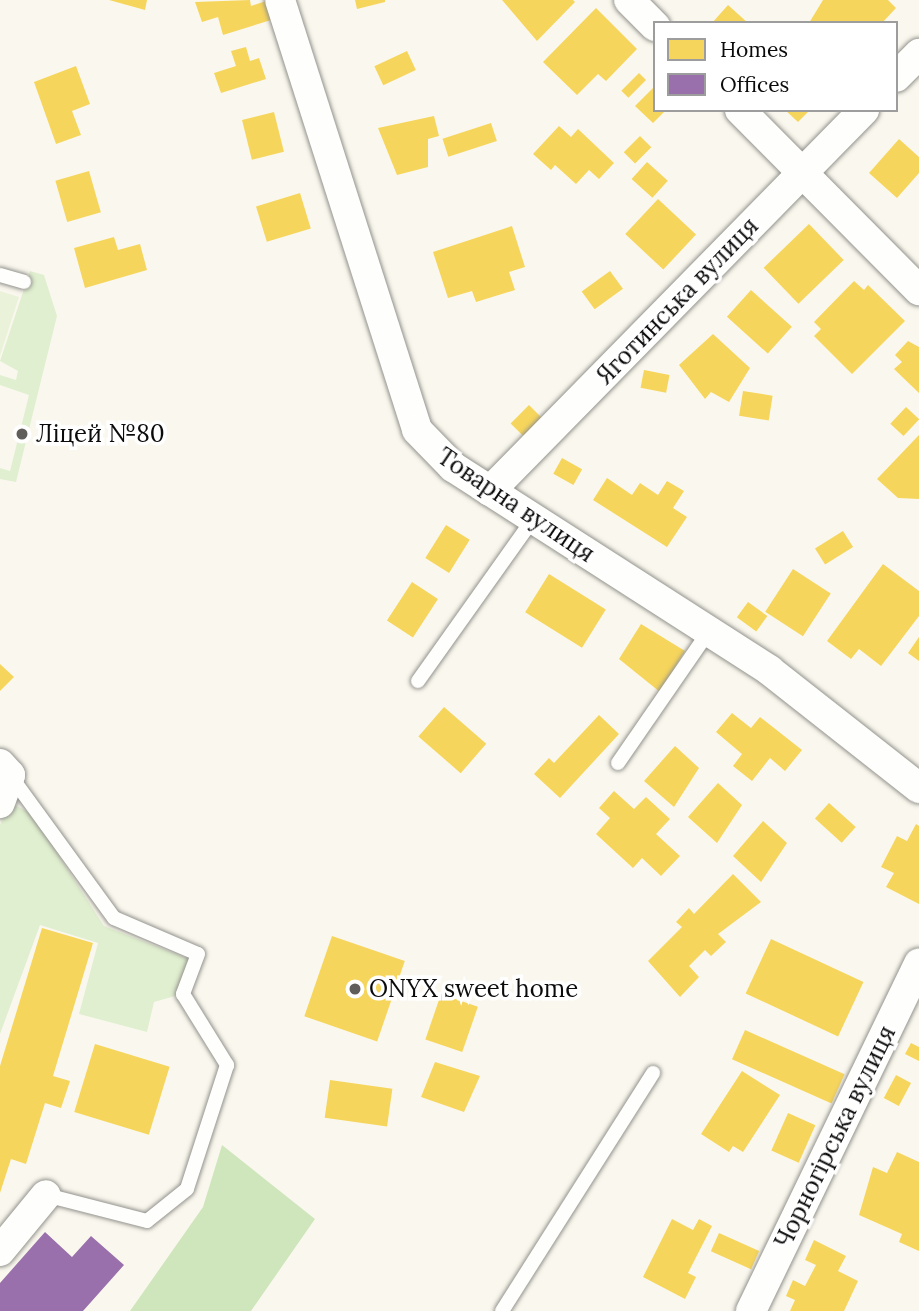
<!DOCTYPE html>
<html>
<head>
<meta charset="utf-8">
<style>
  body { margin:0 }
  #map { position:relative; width:919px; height:1311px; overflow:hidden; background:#faf8ee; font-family:Lora,serif }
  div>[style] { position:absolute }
  .green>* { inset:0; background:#e0efcf }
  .forest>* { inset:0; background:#cfe6bd }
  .pitch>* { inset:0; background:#eaf2d9 }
  .homes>* { inset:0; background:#f6d55c; transform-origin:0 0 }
  .offices>* { inset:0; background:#9970ab }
  .roads { filter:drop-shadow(0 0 2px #93928d) drop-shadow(0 0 2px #93928d) }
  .lane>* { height:14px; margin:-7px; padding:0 7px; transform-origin:7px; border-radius:7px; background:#fefefc }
  .street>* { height:30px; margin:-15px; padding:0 15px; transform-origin:15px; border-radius:15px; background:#fefefc }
  .dots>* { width:19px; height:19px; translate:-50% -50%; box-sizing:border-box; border:4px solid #fff; border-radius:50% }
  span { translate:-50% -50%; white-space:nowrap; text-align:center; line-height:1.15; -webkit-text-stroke:7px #fff; paint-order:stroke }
  .street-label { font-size:24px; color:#0b0b0b }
  .poi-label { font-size:24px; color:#0b0b0b }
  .left { translate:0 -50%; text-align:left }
  .legend { position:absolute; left:653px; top:21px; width:245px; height:91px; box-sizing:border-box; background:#fff; border:2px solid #9d9d9d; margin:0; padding:9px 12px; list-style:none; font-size:21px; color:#0b0b0b }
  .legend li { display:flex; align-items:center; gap:14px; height:35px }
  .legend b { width:35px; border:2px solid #9d9d9d }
</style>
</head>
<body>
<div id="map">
  <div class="green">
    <div style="clip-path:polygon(30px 271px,44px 275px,57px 316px,16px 482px,0 479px,0 468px,10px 471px,29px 395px,0 385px,0 375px,16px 380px,18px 371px,0 361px)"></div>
    <div style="clip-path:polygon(9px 802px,32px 814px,104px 926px,189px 959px,175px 996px,154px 1002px,147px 1032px,79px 1014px,98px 943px,40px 925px,0 1034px,0 825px)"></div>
  </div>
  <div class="forest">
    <div style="clip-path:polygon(222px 1145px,315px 1219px,251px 1311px,130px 1311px,203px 1207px)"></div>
  </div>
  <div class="pitch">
    <div style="clip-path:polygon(0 291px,19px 297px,0 356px)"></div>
  </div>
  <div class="homes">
    <div style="clip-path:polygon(109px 0,147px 0,145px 10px)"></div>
    <div style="clip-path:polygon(250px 0,251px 6px,266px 1px,271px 20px,223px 35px,218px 17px,202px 22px,195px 2px)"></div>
    <div style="clip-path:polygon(355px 0,385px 0,385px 2px,357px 9px)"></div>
    <div style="clip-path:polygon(502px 0,573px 0,575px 2px,537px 41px)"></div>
    <div style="clip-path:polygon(823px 0,888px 0,896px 8px,882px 23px,809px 23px)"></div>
    <div style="clip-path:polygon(728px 5px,748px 23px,712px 23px)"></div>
    <div style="clip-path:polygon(596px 8px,637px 49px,606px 81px,598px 74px,577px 95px,543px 62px)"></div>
    <div style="clip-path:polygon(246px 47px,250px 61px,259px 58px,266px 79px,221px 93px,214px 73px,236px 66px,231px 51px)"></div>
    <div style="left:407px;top:51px;width:21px;height:36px;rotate:65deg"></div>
    <div style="clip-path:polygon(76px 66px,90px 104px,72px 111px,81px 135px,56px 144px,34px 82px)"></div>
    <div style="left:639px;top:73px;width:10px;height:25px;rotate:45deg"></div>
    <div style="clip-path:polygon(655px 86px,655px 110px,666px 110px,653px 123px,635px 106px)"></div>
    <div style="clip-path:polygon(785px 110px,810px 110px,798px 122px)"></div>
    <div style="left:274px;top:112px;width:41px;height:33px;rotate:76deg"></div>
    <div style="clip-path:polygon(434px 116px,439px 136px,428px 139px,428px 167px,397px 175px,378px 128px)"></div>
    <div style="left:491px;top:123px;width:19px;height:51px;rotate:72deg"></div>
    <div style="clip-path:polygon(559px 126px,571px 137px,578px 129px,614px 163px,599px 179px,589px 170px,576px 184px,555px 165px,551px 170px,533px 154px)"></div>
    <div style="left:640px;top:136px;width:16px;height:23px;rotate:45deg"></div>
    <div style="clip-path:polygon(899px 139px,919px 157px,919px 173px,897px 198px,869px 173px)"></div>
    <div style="left:647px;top:162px;width:28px;height:23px;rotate:42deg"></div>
    <div style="left:89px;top:171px;width:43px;height:35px;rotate:74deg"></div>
    <div style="left:300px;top:193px;width:37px;height:46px;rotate:73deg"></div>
    <div style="left:658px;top:199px;width:52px;height:48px;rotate:43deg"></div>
    <div style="left:809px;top:224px;width:50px;height:63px;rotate:46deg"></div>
    <div style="clip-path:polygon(512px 226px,525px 267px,509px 272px,515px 290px,476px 302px,472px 291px,448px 298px,433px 252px)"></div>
    <div style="clip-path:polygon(114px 237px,118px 250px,140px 244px,147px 270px,85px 288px,74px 248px)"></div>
    <div style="left:610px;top:271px;width:22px;height:35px;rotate:54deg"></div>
    <div style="clip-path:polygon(854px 281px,864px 290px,868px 285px,905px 321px,852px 374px,814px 336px,821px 329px,814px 322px)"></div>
    <div style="left:751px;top:290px;width:55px;height:36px;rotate:42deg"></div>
    <div style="clip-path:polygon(713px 334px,750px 368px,729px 402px,711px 392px,705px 399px,679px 365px)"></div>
    <div style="clip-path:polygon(908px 341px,919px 347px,919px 393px,894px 369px,902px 362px,895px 355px)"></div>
    <div style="left:644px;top:370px;width:26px;height:18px;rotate:11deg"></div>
    <div style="left:743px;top:391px;width:30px;height:25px;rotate:9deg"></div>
    <div style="left:529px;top:405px;width:18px;height:26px;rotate:45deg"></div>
    <div style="left:906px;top:407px;width:18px;height:23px;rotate:43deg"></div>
    <div style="clip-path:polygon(919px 435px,919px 499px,898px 498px,877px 479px)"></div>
    <div style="left:562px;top:458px;width:23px;height:18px;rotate:29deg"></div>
    <div style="clip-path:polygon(607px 478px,632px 495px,640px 483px,658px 495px,667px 481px,684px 491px,673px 508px,687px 517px,667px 547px,593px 500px)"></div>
    <div style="left:446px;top:525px;width:28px;height:39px;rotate:32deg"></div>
    <div style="left:843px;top:531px;width:19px;height:33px;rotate:58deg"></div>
    <div style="clip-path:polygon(883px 564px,919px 591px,919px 616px,881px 666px,859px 649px,851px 659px,827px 641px)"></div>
    <div style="left:793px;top:569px;width:45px;height:51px;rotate:33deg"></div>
    <div style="left:549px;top:574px;width:67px;height:45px;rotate:32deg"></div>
    <div style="left:412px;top:582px;width:31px;height:46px;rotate:33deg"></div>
    <div style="left:748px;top:602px;width:24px;height:19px;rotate:36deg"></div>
    <div style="clip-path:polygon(641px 624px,685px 651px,660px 692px,619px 659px)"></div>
    <div style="clip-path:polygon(919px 637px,919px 661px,908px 653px)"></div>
    <div style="clip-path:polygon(0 664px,14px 677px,0 691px)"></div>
    <div style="left:444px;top:707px;width:56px;height:39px;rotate:41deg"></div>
    <div style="clip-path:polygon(732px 713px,751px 728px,760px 717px,802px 750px,785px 771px,770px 758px,752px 781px,733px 766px,742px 754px,716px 732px)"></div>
    <div style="clip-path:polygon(599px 715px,619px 734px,560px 798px,534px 774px,549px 758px,554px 763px)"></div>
    <div style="clip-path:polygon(675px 746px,699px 768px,674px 807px,644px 781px)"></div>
    <div style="clip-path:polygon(718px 783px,742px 805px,717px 843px,688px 817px)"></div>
    <div style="clip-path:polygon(614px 791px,634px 809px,646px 797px,670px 819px,656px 834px,680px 856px,661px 876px,642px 858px,633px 868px,596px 834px,610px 818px,599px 808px)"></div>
    <div style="left:829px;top:803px;width:36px;height:21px;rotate:42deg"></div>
    <div style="clip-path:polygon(763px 821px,787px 843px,761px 882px,733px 856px)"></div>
    <div style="clip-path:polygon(916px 824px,919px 826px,919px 904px,886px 887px,894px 873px,881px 867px,897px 836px,907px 841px)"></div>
    <div style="clip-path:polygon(733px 874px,761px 902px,718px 934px,726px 942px,711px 956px,705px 950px,689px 966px,699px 977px,680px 997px,648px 961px,682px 927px,676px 922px,689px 908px,694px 914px)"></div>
    <div style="clip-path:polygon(42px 928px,93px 943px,53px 1076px,70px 1081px,61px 1108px,45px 1103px,26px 1164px,11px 1159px,0 1193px,0 1066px)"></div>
    <div style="left:332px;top:936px;width:77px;height:85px;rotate:19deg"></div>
    <div style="left:771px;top:939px;width:102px;height:60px;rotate:25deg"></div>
    <div style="left:441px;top:994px;width:39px;height:48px;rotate:19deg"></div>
    <div style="left:745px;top:1030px;width:109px;height:32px;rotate:24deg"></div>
    <div style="clip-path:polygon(911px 1043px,919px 1047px,919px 1061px,905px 1054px)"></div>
    <div style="left:95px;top:1044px;width:78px;height:71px;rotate:17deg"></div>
    <div style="clip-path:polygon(435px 1062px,480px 1076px,464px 1112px,421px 1097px)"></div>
    <div style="clip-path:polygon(742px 1071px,780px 1095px,743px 1152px,733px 1146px,729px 1152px,701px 1134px)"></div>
    <div style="left:896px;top:1075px;width:17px;height:26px;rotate:28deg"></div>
    <div style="left:330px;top:1080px;width:63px;height:38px;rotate:8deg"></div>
    <div style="left:788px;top:1113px;width:30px;height:41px;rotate:24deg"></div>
    <div style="clip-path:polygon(897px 1152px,919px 1162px,919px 1251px,899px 1242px,902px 1234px,859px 1215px,873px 1167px,887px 1173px)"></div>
    <div style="clip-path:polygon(672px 1219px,693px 1230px,699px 1219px,712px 1226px,688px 1273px,696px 1277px,685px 1299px,643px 1277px)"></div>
    <div style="left:719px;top:1233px;width:44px;height:20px;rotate:24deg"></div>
    <div style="clip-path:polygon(814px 1240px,846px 1256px,838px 1271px,858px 1281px,844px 1311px,790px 1311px,795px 1300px,786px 1296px,793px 1280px,805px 1286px,816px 1265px,805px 1260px)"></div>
  </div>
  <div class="offices">
    <div style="clip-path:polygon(45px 1232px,72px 1257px,91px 1236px,124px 1265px,83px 1311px,0 1311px,0 1283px)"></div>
  </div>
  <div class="roads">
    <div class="lane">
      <div style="left:0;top:275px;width:25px;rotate:16deg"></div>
      <div style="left:418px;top:681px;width:199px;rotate:-54.6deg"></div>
      <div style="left:618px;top:763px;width:160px;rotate:-55.4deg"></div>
      <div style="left:10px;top:775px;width:177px;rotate:54deg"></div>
      <div style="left:114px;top:918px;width:91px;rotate:23.2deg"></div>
      <div style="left:198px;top:954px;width:43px;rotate:110.6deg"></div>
      <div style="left:183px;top:994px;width:84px;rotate:58.2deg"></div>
      <div style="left:227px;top:1065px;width:130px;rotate:107.9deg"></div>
      <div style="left:187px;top:1189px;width:51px;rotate:141.3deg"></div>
      <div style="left:147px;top:1221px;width:104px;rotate:-165.6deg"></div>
      <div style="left:502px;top:1311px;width:282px;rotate:-57.6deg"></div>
    </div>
    <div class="street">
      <div style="left:280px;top:0;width:451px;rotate:72.3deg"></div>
      <div style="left:417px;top:430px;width:52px;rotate:45.8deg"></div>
      <div style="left:453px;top:467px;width:376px;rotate:32.7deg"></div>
      <div style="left:769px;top:670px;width:191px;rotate:38.2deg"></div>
      <div style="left:629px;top:0;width:37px;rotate:45deg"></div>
      <div style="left:896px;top:77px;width:33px;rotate:-45deg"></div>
      <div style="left:740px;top:110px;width:254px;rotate:45.2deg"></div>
      <div style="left:490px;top:491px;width:534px;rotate:-45.53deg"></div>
      <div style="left:0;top:764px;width:15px;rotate:48deg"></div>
      <div style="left:10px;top:775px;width:30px;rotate:110deg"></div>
      <div style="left:0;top:1251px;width:72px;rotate:-50.6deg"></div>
      <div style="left:751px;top:1311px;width:386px;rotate:-64.2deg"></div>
    </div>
  </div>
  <div class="dots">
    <div style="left:22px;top:434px;background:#5f5e5a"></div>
    <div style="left:355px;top:989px;background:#5f5e5a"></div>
  </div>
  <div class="street-label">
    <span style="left:677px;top:301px;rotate:-46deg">Яготинська вулиця</span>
    <span style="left:516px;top:505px;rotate:34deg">Товарна вулиця</span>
    <span style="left:835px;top:1137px;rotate:-64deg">Чорногірська вулиця</span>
  </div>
  <div class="poi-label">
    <span class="left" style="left:36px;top:434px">Ліцей №80</span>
    <span class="left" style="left:369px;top:989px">ONYX sweet home</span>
  </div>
  <ul class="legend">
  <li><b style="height:19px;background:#f6d55c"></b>Homes</li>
  <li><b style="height:19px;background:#9970ab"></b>Offices</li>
  </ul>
</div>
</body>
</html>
